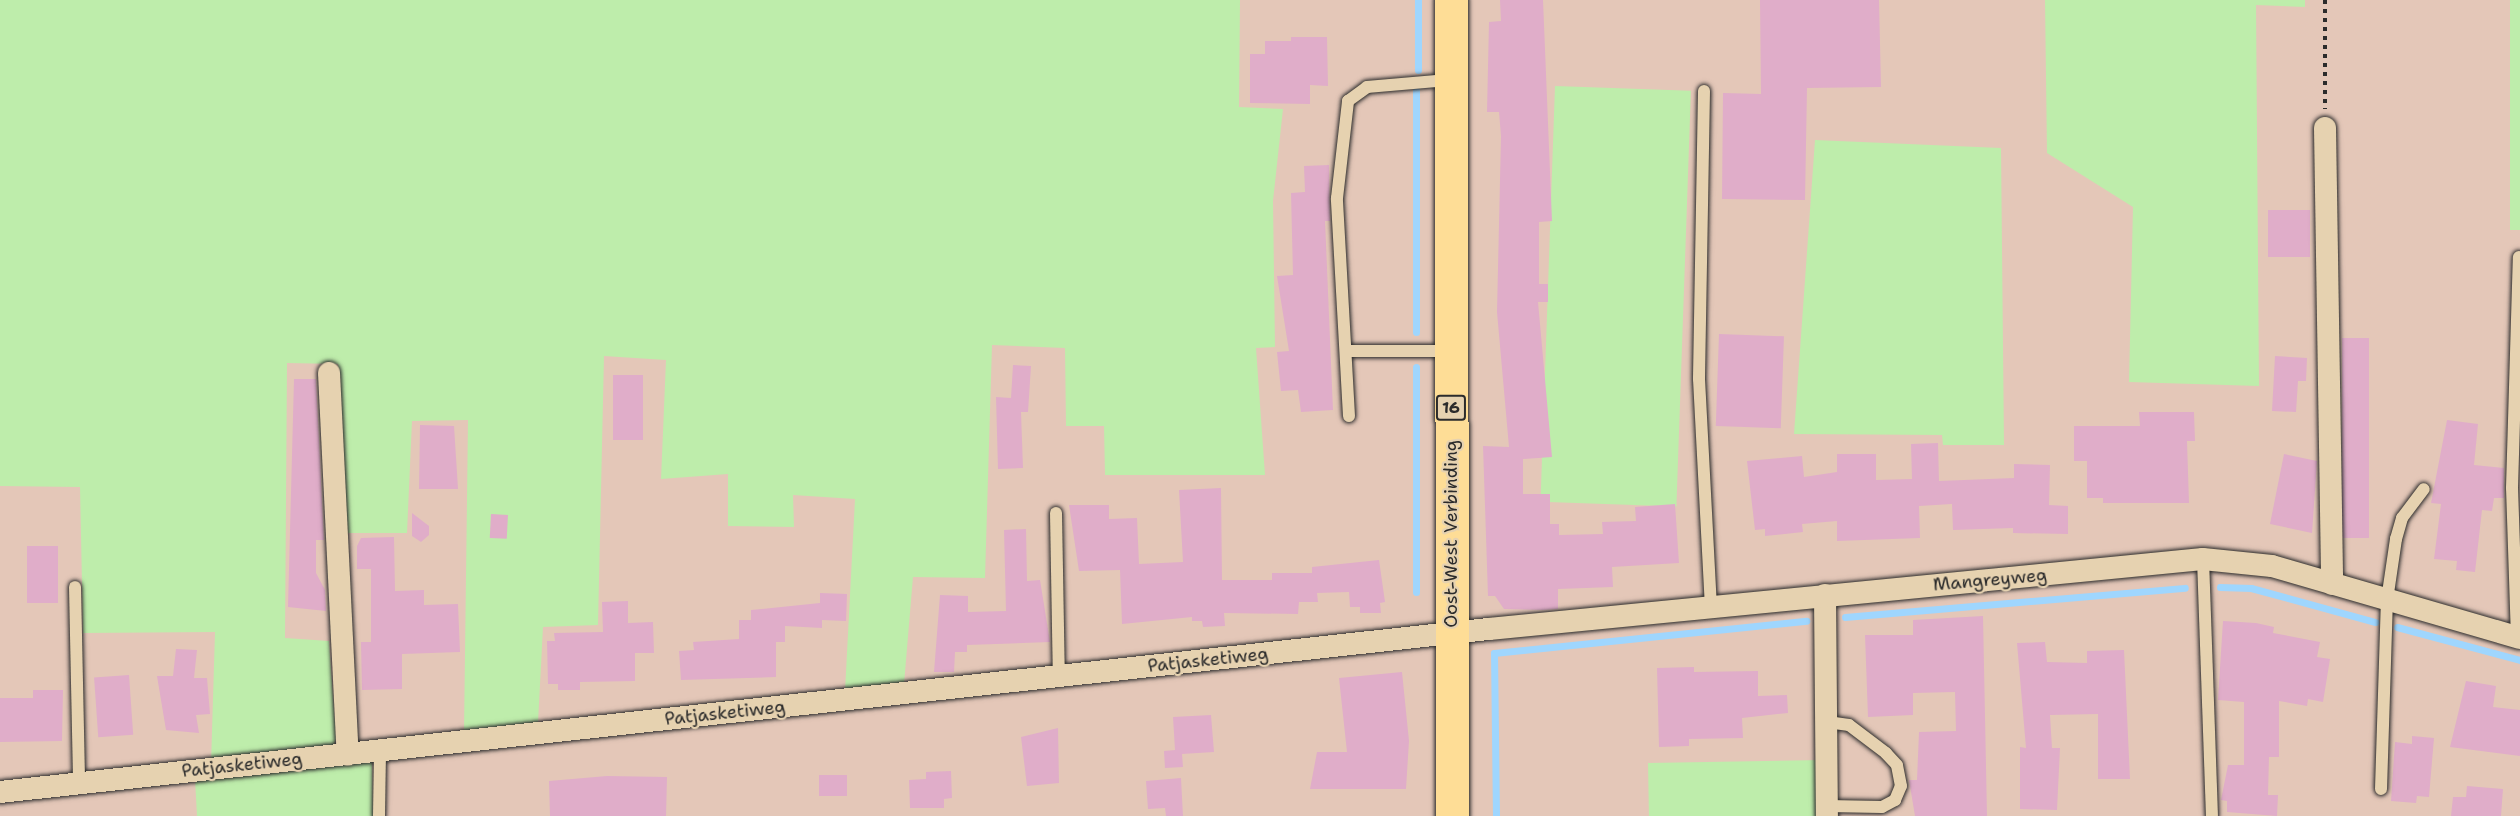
<!DOCTYPE html>
<html>
<head>
<meta charset="utf-8">
<style>
  body { margin:0 }
  #map { position:relative; width:2520px; height:816px; overflow:hidden; background:#e4c7b8; font-family:"Shantell Sans",sans-serif }
  div>[style] { position:absolute }
  .green>* { inset:0; background:#beedab; transform-origin:0 0 }
  .stream>* { height:7px; margin:-3.5px; padding:0 3.5px; transform-origin:3.5px; border-radius:3.5px; background:#9fd6fe }
  .building>* { inset:0; background:#e0adc9; transform-origin:0 0 }
  .path>* { height:4px; margin-top:-2px; transform-origin:0; background:repeating-linear-gradient(90deg,#2b2b2b 0 4.5px,transparent 0 9px) }
  .roads { filter:drop-shadow(0 0 2px #2b2b2b) drop-shadow(0 0 2px #2b2b2b) }
  .service>* { height:12px; margin:-6px; padding:0 6px; transform-origin:6px; border-radius:6px; background:#e6d2b0 }
  .minor>* { height:22px; margin:-11px; padding:0 11px; transform-origin:11px; border-radius:11px; background:#e6d2b0 }
  .primary>* { height:33px; margin:-16.5px; padding:0 16.5px; transform-origin:16.5px; border-radius:16.5px; background:#fedd96 }
  span { translate:-50% -50%; white-space:nowrap; text-align:center; line-height:1.15; -webkit-text-stroke:4.5px #e6d2b0; paint-order:stroke }
  .shield-label span { padding:2px 4px; background:#e6d2b0; border:2px solid; border-radius:4px; -webkit-text-stroke-width:0 }
  .shield-label { font-size:16px; color:#2b2b2b; font-weight:700 }
  .street-label { font-size:18px; color:#2b2b2b }
</style>
</head>
<body>
<div id="map">
  <div class="green">
    <div style="clip-path:polygon(0 0,1240px 0,1239px 107px,1283px 109px,1273px 201px,1275px 347px,1256px 348px,1265px 475px,1105px 475px,1104px 426px,1066px 426px,1065px 348px,992px 345px,985px 578px,913px 577px,904px 684px,845px 691px,855px 499px,793px 495px,794px 527px,728px 526px,728px 474px,661px 479px,666px 360px,604px 356px,598px 625px,543px 627px,538px 723px,464px 732px,468px 420px,412px 421px,407px 533px,338px 533px,338px 364px,287px 363px,285px 638px,329px 641px,336px 738px,334px 745px,211px 764px,215px 632px,83px 633px,80px 487px,0 486px)"></div>
    <div style="clip-path:polygon(2045px 0,2305px 0,2305px 7px,2256px 5px,2259px 386px,2129px 382px,2133px 207px,2047px 153px)"></div>
    <div style="left:2510px;top:0;width:10px;height:230px"></div>
    <div style="left:1555px;top:86px;width:136px;height:416px;rotate:2deg"></div>
    <div style="clip-path:polygon(1815px 140px,2001px 148px,2004px 445px,1943px 445px,1942px 435px,1794px 434px)"></div>
    <div style="clip-path:polygon(372px 759px,373px 816px,197px 816px,195px 779px)"></div>
    <div style="left:1822px;top:760px;width:56px;height:174px;rotate:89deg"></div>
  </div>
  <div class="stream">
    <div style="left:1418px;top:70px;width:70px;rotate:-90deg"></div>
    <div style="left:1416px;top:90px;width:242px;rotate:90deg"></div>
    <div style="left:1416px;top:367px;width:225px;rotate:90deg"></div>
    <div style="left:2220px;top:587px;width:31px;rotate:2deg"></div>
    <div style="left:2251px;top:588px;width:129px;rotate:15.3deg"></div>
    <div style="left:1845px;top:617px;width:341px;rotate:-4.9deg"></div>
    <div style="left:2397px;top:627px;width:127px;rotate:15deg"></div>
    <div style="left:1496px;top:816px;width:163px;rotate:-90.7deg"></div>
    <div style="left:1494px;top:653px;width:314px;rotate:-5.9deg"></div>
  </div>
  <div class="building">
    <div style="clip-path:polygon(1500px 0,1543px 0,1552px 221px,1539px 222px,1539px 284px,1548px 284px,1548px 302px,1538px 302px,1552px 457px,1523px 459px,1523px 494px,1550px 494px,1550px 524px,1559px 524px,1559px 535px,1603px 534px,1602px 522px,1636px 521px,1635px 507px,1675px 504px,1679px 563px,1612px 567px,1613px 587px,1558px 589px,1558px 609px,1543px 610px,1504px 609px,1495px 596px,1488px 596px,1483px 446px,1509px 447px,1497px 312px,1501px 136px,1499px 112px,1487px 112px,1489px 22px,1501px 21px)"></div>
    <div style="clip-path:polygon(1760px 0,1879px 0,1881px 87px,1807px 88px,1805px 200px,1722px 199px,1723px 93px,1761px 94px)"></div>
    <div style="clip-path:polygon(1291px 37px,1327px 37px,1328px 86px,1310px 85px,1310px 104px,1250px 103px,1250px 54px,1265px 54px,1265px 41px,1291px 41px)"></div>
    <div style="clip-path:polygon(1329px 165px,1330px 221px,1325px 221px,1333px 410px,1301px 412px,1298px 390px,1281px 391px,1277px 352px,1289px 351px,1277px 276px,1293px 275px,1291px 193px,1305px 192px,1304px 166px)"></div>
    <div style="left:2268px;top:210px;width:42px;height:47px"></div>
    <div style="left:1719px;top:334px;width:65px;height:92px;rotate:2deg"></div>
    <div style="left:2342px;top:338px;width:27px;height:200px"></div>
    <div style="clip-path:polygon(2275px 356px,2307px 358px,2306px 381px,2298px 381px,2296px 412px,2272px 411px)"></div>
    <div style="clip-path:polygon(1013px 365px,1031px 366px,1028px 412px,1021px 412px,1023px 468px,998px 469px,996px 397px,1011px 398px)"></div>
    <div style="left:613px;top:375px;width:30px;height:65px"></div>
    <div style="clip-path:polygon(294px 379px,316px 379px,324px 540px,316px 540px,316px 573px,325px 590px,326px 611px,288px 607px)"></div>
    <div style="clip-path:polygon(2139px 412px,2194px 412px,2195px 441px,2187px 441px,2189px 503px,2103px 503px,2103px 498px,2087px 498px,2087px 461px,2074px 461px,2074px 426px,2140px 426px)"></div>
    <div style="clip-path:polygon(2447px 420px,2478px 424px,2474px 465px,2504px 468px,2504px 498px,2494px 498px,2492px 511px,2482px 510px,2475px 572px,2456px 570px,2457px 561px,2434px 559px,2441px 504px,2431px 503px)"></div>
    <div style="clip-path:polygon(420px 425px,454px 426px,458px 489px,419px 489px)"></div>
    <div style="clip-path:polygon(1938px 443px,1939px 481px,2014px 478px,2014px 464px,2050px 465px,2049px 505px,2068px 506px,2068px 534px,2013px 533px,2013px 528px,1953px 530px,1952px 504px,1919px 506px,1920px 538px,1837px 541px,1837px 521px,1802px 524px,1803px 532px,1765px 536px,1765px 529px,1755px 530px,1747px 461px,1802px 456px,1804px 477px,1837px 472px,1837px 454px,1876px 454px,1876px 480px,1912px 479px,1911px 444px)"></div>
    <div style="clip-path:polygon(2284px 454px,2317px 461px,2312px 533px,2270px 524px)"></div>
    <div style="clip-path:polygon(1221px 488px,1222px 580px,1272px 580px,1272px 573px,1312px 573px,1312px 567px,1379px 560px,1385px 602px,1380px 603px,1381px 613px,1360px 613px,1360px 607px,1350px 607px,1349px 592px,1317px 593px,1318px 602px,1299px 602px,1298px 614px,1224px 613px,1225px 626px,1203px 627px,1202px 621px,1192px 621px,1192px 617px,1122px 624px,1120px 570px,1079px 571px,1069px 505px,1109px 505px,1109px 519px,1137px 518px,1139px 564px,1183px 562px,1179px 490px)"></div>
    <div style="clip-path:polygon(412px 513px,429px 526px,429px 535px,421px 542px,412px 536px)"></div>
    <div style="left:491px;top:514px;width:17px;height:24px;rotate:3deg"></div>
    <div style="clip-path:polygon(1026px 529px,1027px 581px,1040px 580px,1050px 642px,967px 645px,967px 652px,955px 652px,954px 672px,934px 672px,940px 595px,968px 596px,968px 612px,1006px 611px,1004px 530px)"></div>
    <div style="clip-path:polygon(394px 537px,395px 591px,424px 590px,424px 605px,458px 604px,460px 652px,402px 654px,402px 689px,362px 690px,361px 642px,371px 642px,371px 569px,357px 569px,357px 546px,361px 538px)"></div>
    <div style="left:27px;top:546px;width:31px;height:57px"></div>
    <div style="clip-path:polygon(820px 593px,847px 594px,846px 621px,822px 620px,822px 628px,785px 626px,785px 642px,776px 642px,776px 677px,681px 680px,679px 651px,694px 650px,693px 642px,739px 639px,739px 620px,751px 620px,751px 610px,820px 603px)"></div>
    <div style="clip-path:polygon(628px 601px,628px 623px,653px 622px,654px 653px,635px 653px,635px 681px,580px 682px,580px 690px,558px 690px,558px 684px,548px 684px,547px 641px,555px 641px,554px 633px,603px 632px,602px 602px)"></div>
    <div style="clip-path:polygon(1983px 616px,1987px 816px,1915px 816px,1909px 780px,1917px 780px,1919px 732px,1956px 731px,1955px 692px,1913px 693px,1913px 715px,1868px 717px,1865px 635px,1913px 635px,1913px 620px)"></div>
    <div style="clip-path:polygon(2223px 621px,2256px 623px,2274px 627px,2273px 633px,2320px 642px,2317px 657px,2330px 659px,2323px 702px,2308px 699px,2307px 706px,2279px 701px,2279px 757px,2269px 757px,2268px 795px,2278px 795px,2277px 816px,2227px 812px,2227px 801px,2221px 800px,2228px 765px,2244px 765px,2244px 702px,2218px 700px)"></div>
    <div style="clip-path:polygon(2045px 642px,2047px 662px,2087px 663px,2087px 651px,2124px 650px,2130px 779px,2098px 779px,2098px 714px,2050px 715px,2052px 748px,2060px 748px,2057px 810px,2020px 809px,2020px 747px,2026px 748px,2017px 643px)"></div>
    <div style="clip-path:polygon(176px 649px,197px 650px,194px 678px,207px 678px,210px 714px,196px 715px,199px 733px,166px 730px,157px 676px,173px 676px)"></div>
    <div style="clip-path:polygon(1694px 667px,1694px 672px,1758px 671px,1758px 696px,1787px 695px,1788px 713px,1742px 718px,1743px 738px,1689px 739px,1689px 746px,1659px 747px,1657px 668px)"></div>
    <div style="clip-path:polygon(1402px 672px,1409px 741px,1406px 789px,1310px 789px,1317px 752px,1347px 752px,1339px 678px)"></div>
    <div style="left:129px;top:675px;width:60px;height:35px;rotate:86deg"></div>
    <div style="clip-path:polygon(2466px 681px,2496px 686px,2493px 707px,2520px 710px,2520px 756px,2450px 747px)"></div>
    <div style="clip-path:polygon(33px 690px,63px 690px,62px 741px,0 742px,0 698px,33px 698px)"></div>
    <div style="clip-path:polygon(1211px 715px,1214px 752px,1182px 754px,1183px 767px,1165px 768px,1164px 751px,1175px 750px,1173px 717px)"></div>
    <div style="clip-path:polygon(1058px 728px,1059px 783px,1027px 786px,1021px 737px)"></div>
    <div style="clip-path:polygon(2412px 736px,2434px 738px,2429px 797px,2417px 796px,2416px 803px,2391px 801px,2395px 742px,2412px 744px)"></div>
    <div style="clip-path:polygon(951px 771px,952px 798px,944px 799px,944px 808px,910px 808px,909px 780px,926px 779px,926px 772px)"></div>
    <div style="left:819px;top:775px;width:28px;height:21px"></div>
    <div style="clip-path:polygon(607px 776px,667px 777px,666px 816px,550px 816px,549px 781px)"></div>
    <div style="clip-path:polygon(1181px 778px,1183px 816px,1166px 816px,1165px 808px,1148px 809px,1146px 781px)"></div>
    <div style="clip-path:polygon(2467px 786px,2503px 789px,2501px 816px,2451px 816px,2453px 797px,2466px 797px)"></div>
  </div>
  <div class="path">
    <div style="left:2325px;top:0;width:109px;rotate:90deg"></div>
  </div>
  <div class="roads">
    <div class="service">
      <div style="left:1704px;top:91px;width:288px;rotate:91deg"></div>
      <div style="left:1699px;top:379px;width:227px;rotate:87deg"></div>
      <div style="left:1346px;top:351px;width:103px"></div>
      <div style="left:1349px;top:416px;width:218px;rotate:-93.2deg"></div>
      <div style="left:1337px;top:198px;width:98px;rotate:-83.5deg"></div>
      <div style="left:1348px;top:101px;width:24px;rotate:-36deg"></div>
      <div style="left:1367px;top:87px;width:81px;rotate:-4.9deg"></div>
      <div style="left:1056px;top:513px;width:164px;rotate:89deg"></div>
      <div style="left:2203px;top:559px;width:257px;rotate:88deg"></div>
      <div style="left:75px;top:587px;width:196px;rotate:88.8deg"></div>
      <div style="left:2517px;top:638px;width:150px;rotate:-91.9deg"></div>
      <div style="left:2512px;top:488px;width:231px;rotate:-88.3deg"></div>
      <div style="left:2381px;top:789px;width:189px;rotate:-88.2deg"></div>
      <div style="left:2387px;top:600px;width:62px;rotate:-81.6deg"></div>
      <div style="left:2396px;top:539px;width:22px;rotate:-74deg"></div>
      <div style="left:2402px;top:518px;width:36px;rotate:-53deg"></div>
      <div style="left:1827px;top:806px;width:55px;rotate:1deg"></div>
      <div style="left:1882px;top:807px;width:15px;rotate:-28deg"></div>
      <div style="left:1895px;top:800px;width:15px;rotate:-67deg"></div>
      <div style="left:1901px;top:786px;width:21px;rotate:-101deg"></div>
      <div style="left:1897px;top:765px;width:16px;rotate:-133deg"></div>
      <div style="left:1886px;top:753px;width:46px;rotate:-142.9deg"></div>
      <div style="left:1849px;top:725px;width:22px;rotate:-172deg"></div>
      <div style="left:379px;top:816px;width:65px;rotate:-89.1deg"></div>
    </div>
    <div class="minor">
      <div style="left:2325px;top:128px;width:456px;rotate:89.1deg"></div>
      <div style="left:329px;top:373px;width:382px;rotate:87.2deg"></div>
      <div style="left:1825px;top:595px;width:221px;rotate:89.5deg"></div>
      <div style="left:0;top:792px;width:1498px;rotate:-6.25deg"></div>
      <div style="left:1489px;top:629px;width:717px;rotate:-5.6deg"></div>
      <div style="left:2203px;top:559px;width:69px;rotate:5.8deg"></div>
      <div style="left:2272px;top:566px;width:258px;rotate:16.2deg"></div>
    </div>
    <div class="primary">
      <div style="left:1451px;top:0;width:816px;rotate:89.93deg"></div>
    </div>
  </div>
  <div class="shield-label">
    <span style="left:1451px;top:408px">16</span>
  </div>
  <div class="street-label">
    <span style="left:1451px;top:534px;rotate:-90deg">Oost-West Verbinding</span>
    <span style="left:1990px;top:580px;rotate:-5deg">Mangreyweg</span>
    <span style="left:1208px;top:660px;rotate:-6deg">Patjasketiweg</span>
    <span style="left:725px;top:713px;rotate:-6deg">Patjasketiweg</span>
    <span style="left:242px;top:765px;rotate:-6deg">Patjasketiweg</span>
  </div>
</div>
</body>
</html>
